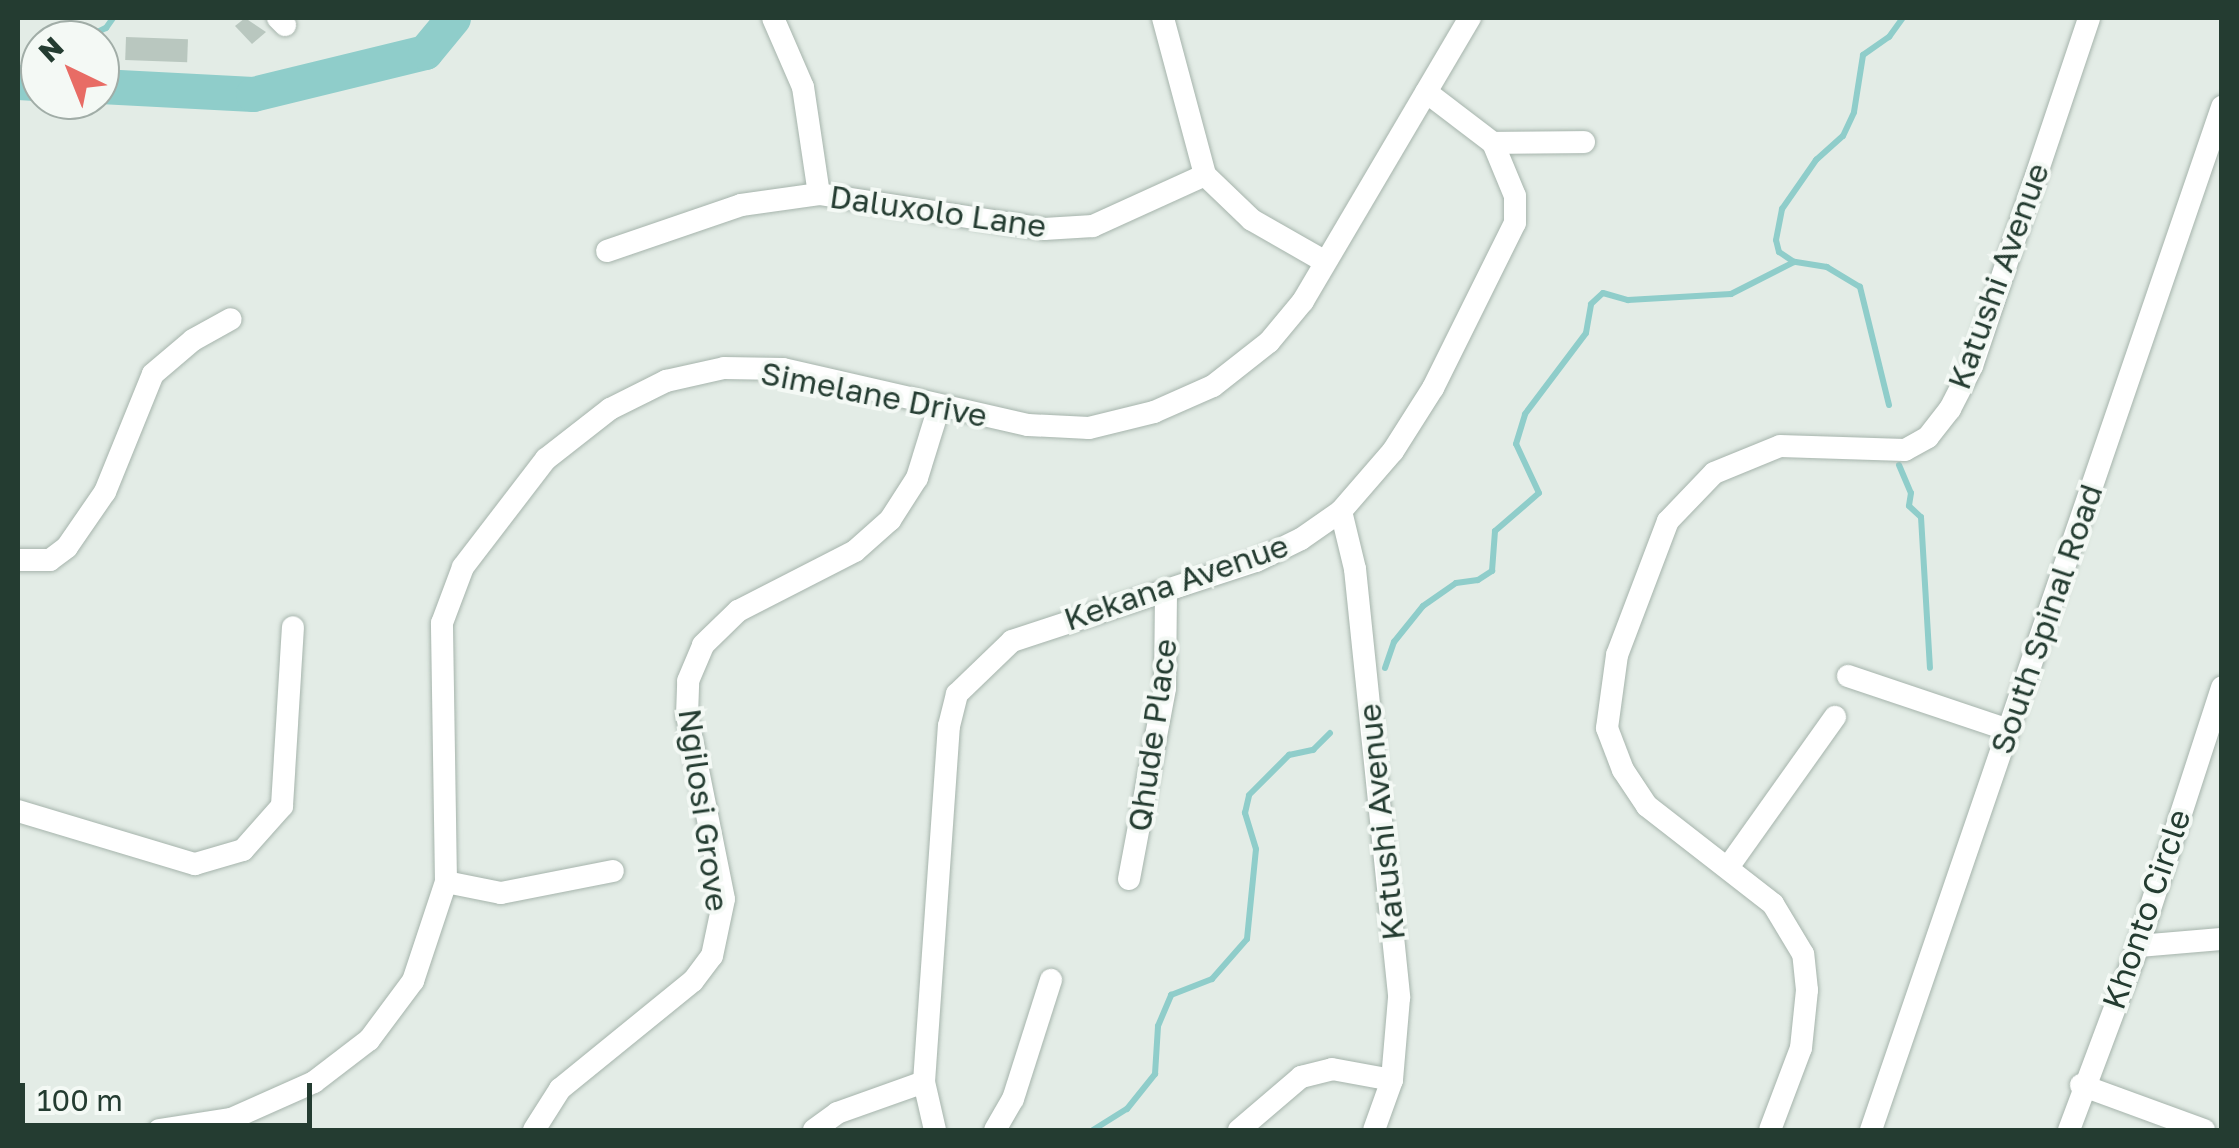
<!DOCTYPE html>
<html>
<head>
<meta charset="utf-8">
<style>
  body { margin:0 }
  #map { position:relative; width:2239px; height:1148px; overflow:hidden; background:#e3ece6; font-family:"Golos Text",sans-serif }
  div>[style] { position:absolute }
  .stream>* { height:6px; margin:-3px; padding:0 3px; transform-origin:3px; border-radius:3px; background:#8fcdca }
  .river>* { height:35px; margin:-17.5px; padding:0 17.5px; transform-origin:17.5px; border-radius:17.5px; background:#8fcdca }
  .building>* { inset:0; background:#b9c7bf; transform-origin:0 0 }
  .roads { filter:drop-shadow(0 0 2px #a6b4ac) drop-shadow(0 0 2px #a6b4ac) }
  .minor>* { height:22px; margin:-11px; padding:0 11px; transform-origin:11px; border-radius:11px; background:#fff }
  span { translate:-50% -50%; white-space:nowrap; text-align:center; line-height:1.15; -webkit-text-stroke:8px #f4f9f5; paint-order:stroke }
  .street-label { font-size:32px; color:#243c31 }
  .frame { position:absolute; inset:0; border:20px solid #243c31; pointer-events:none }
  .north { position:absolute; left:20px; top:20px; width:100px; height:100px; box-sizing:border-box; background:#f4f9f5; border:2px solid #a1ada7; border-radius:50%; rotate:317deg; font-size:28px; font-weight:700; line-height:40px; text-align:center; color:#243c31 }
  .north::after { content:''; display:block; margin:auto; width:35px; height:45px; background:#e86c65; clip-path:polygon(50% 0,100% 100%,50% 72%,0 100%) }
  .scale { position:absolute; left:20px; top:1083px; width:292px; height:45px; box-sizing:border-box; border:5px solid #243c31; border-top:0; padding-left:12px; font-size:30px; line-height:35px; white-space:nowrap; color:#243c31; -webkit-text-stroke:8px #f4f9f5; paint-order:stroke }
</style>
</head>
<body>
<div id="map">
  <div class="stream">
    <div style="left:81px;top:40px;width:28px;rotate:-26deg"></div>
    <div style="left:106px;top:28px;width:12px;rotate:-55deg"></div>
    <div style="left:1889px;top:405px;width:122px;rotate:-103.8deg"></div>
    <div style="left:1860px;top:287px;width:39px;rotate:-149deg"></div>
    <div style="left:1827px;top:267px;width:33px;rotate:-171deg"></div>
    <div style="left:1794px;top:262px;width:18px;rotate:-146deg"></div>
    <div style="left:1779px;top:252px;width:12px;rotate:-104deg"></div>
    <div style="left:1776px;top:240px;width:32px;rotate:-79deg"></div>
    <div style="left:1782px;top:209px;width:60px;rotate:-55.2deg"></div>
    <div style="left:1816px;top:160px;width:36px;rotate:-42deg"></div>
    <div style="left:1843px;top:136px;width:26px;rotate:-65deg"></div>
    <div style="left:1854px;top:112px;width:58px;rotate:-81deg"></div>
    <div style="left:1863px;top:55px;width:32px;rotate:-35deg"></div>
    <div style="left:1889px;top:37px;width:24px;rotate:-54deg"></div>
    <div style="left:1899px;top:465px;width:30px;rotate:67deg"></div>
    <div style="left:1911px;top:493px;width:13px;rotate:99deg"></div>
    <div style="left:1909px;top:506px;width:16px;rotate:43deg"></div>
    <div style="left:1921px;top:517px;width:151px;rotate:86.6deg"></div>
    <div style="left:1385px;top:668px;width:28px;rotate:-71deg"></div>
    <div style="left:1394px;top:642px;width:46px;rotate:-51.1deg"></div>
    <div style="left:1423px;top:606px;width:40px;rotate:-34.9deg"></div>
    <div style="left:1456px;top:583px;width:22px;rotate:-8deg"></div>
    <div style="left:1478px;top:580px;width:17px;rotate:-33deg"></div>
    <div style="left:1492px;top:571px;width:40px;rotate:-85.7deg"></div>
    <div style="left:1495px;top:531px;width:58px;rotate:-40.8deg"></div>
    <div style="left:1539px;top:493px;width:54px;rotate:-115.1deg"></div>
    <div style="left:1516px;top:444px;width:31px;rotate:-73deg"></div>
    <div style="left:1525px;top:414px;width:101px;rotate:-53deg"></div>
    <div style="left:1586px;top:333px;width:29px;rotate:-80deg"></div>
    <div style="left:1591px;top:304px;width:16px;rotate:-43deg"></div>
    <div style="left:1603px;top:293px;width:26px;rotate:16deg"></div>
    <div style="left:1628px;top:300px;width:103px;rotate:-3.3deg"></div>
    <div style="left:1731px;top:294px;width:71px;rotate:-26.9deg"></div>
    <div style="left:1093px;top:1130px;width:40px;rotate:-32deg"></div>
    <div style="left:1127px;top:1109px;width:45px;rotate:-51.3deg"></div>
    <div style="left:1155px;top:1074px;width:48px;rotate:-86.4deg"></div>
    <div style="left:1158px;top:1026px;width:34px;rotate:-67deg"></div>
    <div style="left:1171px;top:995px;width:44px;rotate:-21.3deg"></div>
    <div style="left:1212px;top:979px;width:53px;rotate:-48.8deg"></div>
    <div style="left:1247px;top:939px;width:90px;rotate:-84.3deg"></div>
    <div style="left:1256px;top:849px;width:38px;rotate:-107deg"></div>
    <div style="left:1245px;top:813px;width:18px;rotate:-77deg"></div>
    <div style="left:1249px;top:795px;width:57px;rotate:-45deg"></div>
    <div style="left:1289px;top:755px;width:25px;rotate:-12deg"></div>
    <div style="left:1313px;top:750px;width:24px;rotate:-45deg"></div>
  </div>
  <div class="river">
    <div style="left:18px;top:82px;width:22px;rotate:3deg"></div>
    <div style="left:100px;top:86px;width:153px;rotate:3deg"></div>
    <div style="left:253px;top:94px;width:177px;rotate:-13.7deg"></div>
    <div style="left:425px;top:52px;width:44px;rotate:-50.5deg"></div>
  </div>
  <div class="building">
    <div style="clip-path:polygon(245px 18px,266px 32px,252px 44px,235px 26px)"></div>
    <div style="left:126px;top:37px;width:62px;height:23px;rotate:2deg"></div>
  </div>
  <div class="roads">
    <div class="minor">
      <div style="left:278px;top:18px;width:10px;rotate:45deg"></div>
      <div style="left:773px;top:18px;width:75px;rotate:66.5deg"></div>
      <div style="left:803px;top:87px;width:108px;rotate:81.5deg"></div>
      <div style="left:1163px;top:18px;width:163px;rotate:75deg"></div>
      <div style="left:1205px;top:175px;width:65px;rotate:43.8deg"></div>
      <div style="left:1252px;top:220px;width:83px;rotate:29.7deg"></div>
      <div style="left:1493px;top:143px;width:91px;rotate:-0.6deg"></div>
      <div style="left:607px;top:251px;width:142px;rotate:-18.9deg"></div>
      <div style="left:741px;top:205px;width:79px;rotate:-8deg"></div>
      <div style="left:819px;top:194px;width:228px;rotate:8.8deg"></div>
      <div style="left:1044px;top:229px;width:49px;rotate:-3.5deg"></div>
      <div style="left:1093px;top:226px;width:123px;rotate:-24.5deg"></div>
      <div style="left:1341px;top:511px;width:60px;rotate:76.4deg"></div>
      <div style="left:1355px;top:569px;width:431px;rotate:84.1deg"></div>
      <div style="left:1399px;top:998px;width:82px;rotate:94.9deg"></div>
      <div style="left:1392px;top:1080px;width:53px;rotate:109.8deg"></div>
      <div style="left:18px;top:560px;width:32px"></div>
      <div style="left:50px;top:560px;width:21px;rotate:-37deg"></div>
      <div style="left:67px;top:547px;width:67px;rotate:-55.4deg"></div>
      <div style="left:105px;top:492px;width:127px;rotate:-67.9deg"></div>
      <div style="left:153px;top:374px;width:52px;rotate:-40.4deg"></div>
      <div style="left:193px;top:340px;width:43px;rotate:-28.9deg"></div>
      <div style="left:1848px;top:676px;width:169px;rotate:18.6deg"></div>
      <div style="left:18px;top:811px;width:185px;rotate:16.7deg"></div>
      <div style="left:195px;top:864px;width:50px;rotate:-16.3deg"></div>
      <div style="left:243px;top:850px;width:59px;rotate:-48.4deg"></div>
      <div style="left:282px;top:806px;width:179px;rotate:-86.5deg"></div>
      <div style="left:1729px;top:866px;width:183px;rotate:-54.6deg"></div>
      <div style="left:1129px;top:879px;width:194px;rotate:-79.3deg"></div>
      <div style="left:1165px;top:688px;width:98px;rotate:-89.4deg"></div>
      <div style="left:446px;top:882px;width:56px;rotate:11.3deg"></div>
      <div style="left:501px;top:893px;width:114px;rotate:-11.1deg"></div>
      <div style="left:2138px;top:946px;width:84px;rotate:-4.8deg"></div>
      <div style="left:2081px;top:1085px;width:131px;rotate:20.1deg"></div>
      <div style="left:159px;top:1130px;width:73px;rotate:-8.7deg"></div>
      <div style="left:231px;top:1119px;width:91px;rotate:-24deg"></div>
      <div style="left:314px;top:1082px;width:69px;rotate:-37.4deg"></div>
      <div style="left:369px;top:1040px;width:74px;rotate:-53.3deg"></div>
      <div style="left:413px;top:981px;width:104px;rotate:-71.6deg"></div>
      <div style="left:446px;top:882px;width:259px;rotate:-90.9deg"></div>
      <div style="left:442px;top:623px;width:60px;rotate:-69.4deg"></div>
      <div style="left:463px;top:567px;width:136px;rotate:-52.5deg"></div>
      <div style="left:546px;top:459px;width:81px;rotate:-38deg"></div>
      <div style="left:610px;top:409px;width:63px;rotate:-26.6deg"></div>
      <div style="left:666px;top:381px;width:59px;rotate:-12.6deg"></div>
      <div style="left:724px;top:368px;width:59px;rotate:1deg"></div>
      <div style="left:783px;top:369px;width:251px;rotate:12.9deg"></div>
      <div style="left:1028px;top:425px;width:61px;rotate:2.8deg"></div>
      <div style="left:1089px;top:428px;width:67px;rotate:-13.8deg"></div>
      <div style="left:1154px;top:412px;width:64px;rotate:-23.8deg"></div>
      <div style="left:1213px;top:386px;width:71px;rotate:-38.2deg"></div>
      <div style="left:1269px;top:342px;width:53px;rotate:-50.3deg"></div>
      <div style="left:1303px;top:301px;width:329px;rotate:-59.5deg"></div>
      <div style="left:534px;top:1130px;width:49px;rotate:-57.6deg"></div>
      <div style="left:560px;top:1089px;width:171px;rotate:-39.1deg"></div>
      <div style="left:693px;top:981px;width:31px;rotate:-53deg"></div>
      <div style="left:712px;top:956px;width:58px;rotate:-78.1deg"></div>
      <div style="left:724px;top:899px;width:187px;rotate:-101.4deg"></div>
      <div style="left:687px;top:716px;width:35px;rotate:-88deg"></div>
      <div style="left:688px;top:681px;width:39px;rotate:-67deg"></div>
      <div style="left:703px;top:645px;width:49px;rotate:-44.2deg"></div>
      <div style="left:738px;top:611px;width:131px;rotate:-27.1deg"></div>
      <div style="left:855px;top:551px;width:47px;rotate:-41.5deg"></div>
      <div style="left:890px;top:520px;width:50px;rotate:-57.3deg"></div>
      <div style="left:917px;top:478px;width:74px;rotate:-72.8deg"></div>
      <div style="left:814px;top:1130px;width:29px;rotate:-36deg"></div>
      <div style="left:837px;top:1113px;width:92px;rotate:-19.6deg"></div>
      <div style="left:935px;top:1130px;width:49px;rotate:-102.9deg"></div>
      <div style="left:924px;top:1082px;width:357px;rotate:-86deg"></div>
      <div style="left:949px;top:726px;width:33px;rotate:-76deg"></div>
      <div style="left:957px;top:694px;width:76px;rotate:-43.9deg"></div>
      <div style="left:1012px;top:641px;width:257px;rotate:-18.2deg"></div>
      <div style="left:1256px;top:561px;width:50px;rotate:-26.1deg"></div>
      <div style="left:1301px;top:539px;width:49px;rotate:-35deg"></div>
      <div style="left:1341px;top:511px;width:79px;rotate:-49.1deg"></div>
      <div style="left:1393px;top:451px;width:75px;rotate:-57.6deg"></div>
      <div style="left:1433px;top:388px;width:184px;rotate:-63.6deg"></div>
      <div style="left:1515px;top:223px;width:27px;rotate:-90deg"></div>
      <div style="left:1515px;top:196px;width:57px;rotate:-112.5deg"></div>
      <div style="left:1493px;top:143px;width:84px;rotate:-142.7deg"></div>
      <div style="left:995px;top:1130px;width:36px;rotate:-60deg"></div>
      <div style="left:1013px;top:1099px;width:125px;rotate:-72.3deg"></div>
      <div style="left:1239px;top:1130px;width:82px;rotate:-40.5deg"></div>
      <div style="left:1301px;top:1077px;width:32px;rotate:-14deg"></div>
      <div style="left:1332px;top:1069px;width:61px;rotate:10.4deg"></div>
      <div style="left:1770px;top:1130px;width:88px;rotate:-69.3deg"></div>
      <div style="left:1801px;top:1048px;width:58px;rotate:-84.1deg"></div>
      <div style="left:1807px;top:990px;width:36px;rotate:-96deg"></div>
      <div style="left:1803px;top:954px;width:58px;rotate:-121deg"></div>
      <div style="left:1773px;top:904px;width:160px;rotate:-142.1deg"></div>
      <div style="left:1647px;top:806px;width:43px;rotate:-123.7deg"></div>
      <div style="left:1623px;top:770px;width:45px;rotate:-110.9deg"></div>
      <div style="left:1607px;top:728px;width:74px;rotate:-82.2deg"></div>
      <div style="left:1617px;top:655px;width:143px;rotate:-69.2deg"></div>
      <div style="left:1668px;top:521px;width:66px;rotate:-46.2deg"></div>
      <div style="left:1714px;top:473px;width:71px;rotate:-22.2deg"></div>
      <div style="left:1780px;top:446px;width:125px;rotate:1.8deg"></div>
      <div style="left:1905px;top:450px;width:26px;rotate:-29deg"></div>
      <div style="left:1928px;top:437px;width:36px;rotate:-52deg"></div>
      <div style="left:1950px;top:409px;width:48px;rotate:-62.9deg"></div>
      <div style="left:1972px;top:366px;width:367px;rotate:-71.4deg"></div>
      <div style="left:1871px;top:1130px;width:1082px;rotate:-71.06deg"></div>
      <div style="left:2069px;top:1130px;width:197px;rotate:-69.4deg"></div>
      <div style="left:2138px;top:946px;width:272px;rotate:-72deg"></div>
    </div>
  </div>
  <div class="street-label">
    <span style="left:938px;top:211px;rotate:8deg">Daluxolo Lane</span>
    <span style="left:1998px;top:276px;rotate:-70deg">Katushi Avenue</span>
    <span style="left:874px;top:394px;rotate:11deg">Simelane Drive</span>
    <span style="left:1176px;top:582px;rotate:-19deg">Kekana Avenue</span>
    <span style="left:2046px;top:619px;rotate:-71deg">South Spinal Road</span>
    <span style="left:1152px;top:735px;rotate:-82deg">Qhude Place</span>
    <span style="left:704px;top:810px;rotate:82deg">Ngilosi Grove</span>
    <span style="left:1381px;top:822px;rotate:-96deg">Katushi Avenue</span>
    <span style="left:2146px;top:909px;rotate:-71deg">Khonto Circle</span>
  </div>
  <div class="frame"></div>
  <div class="north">N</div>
  <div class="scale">100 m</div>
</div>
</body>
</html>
